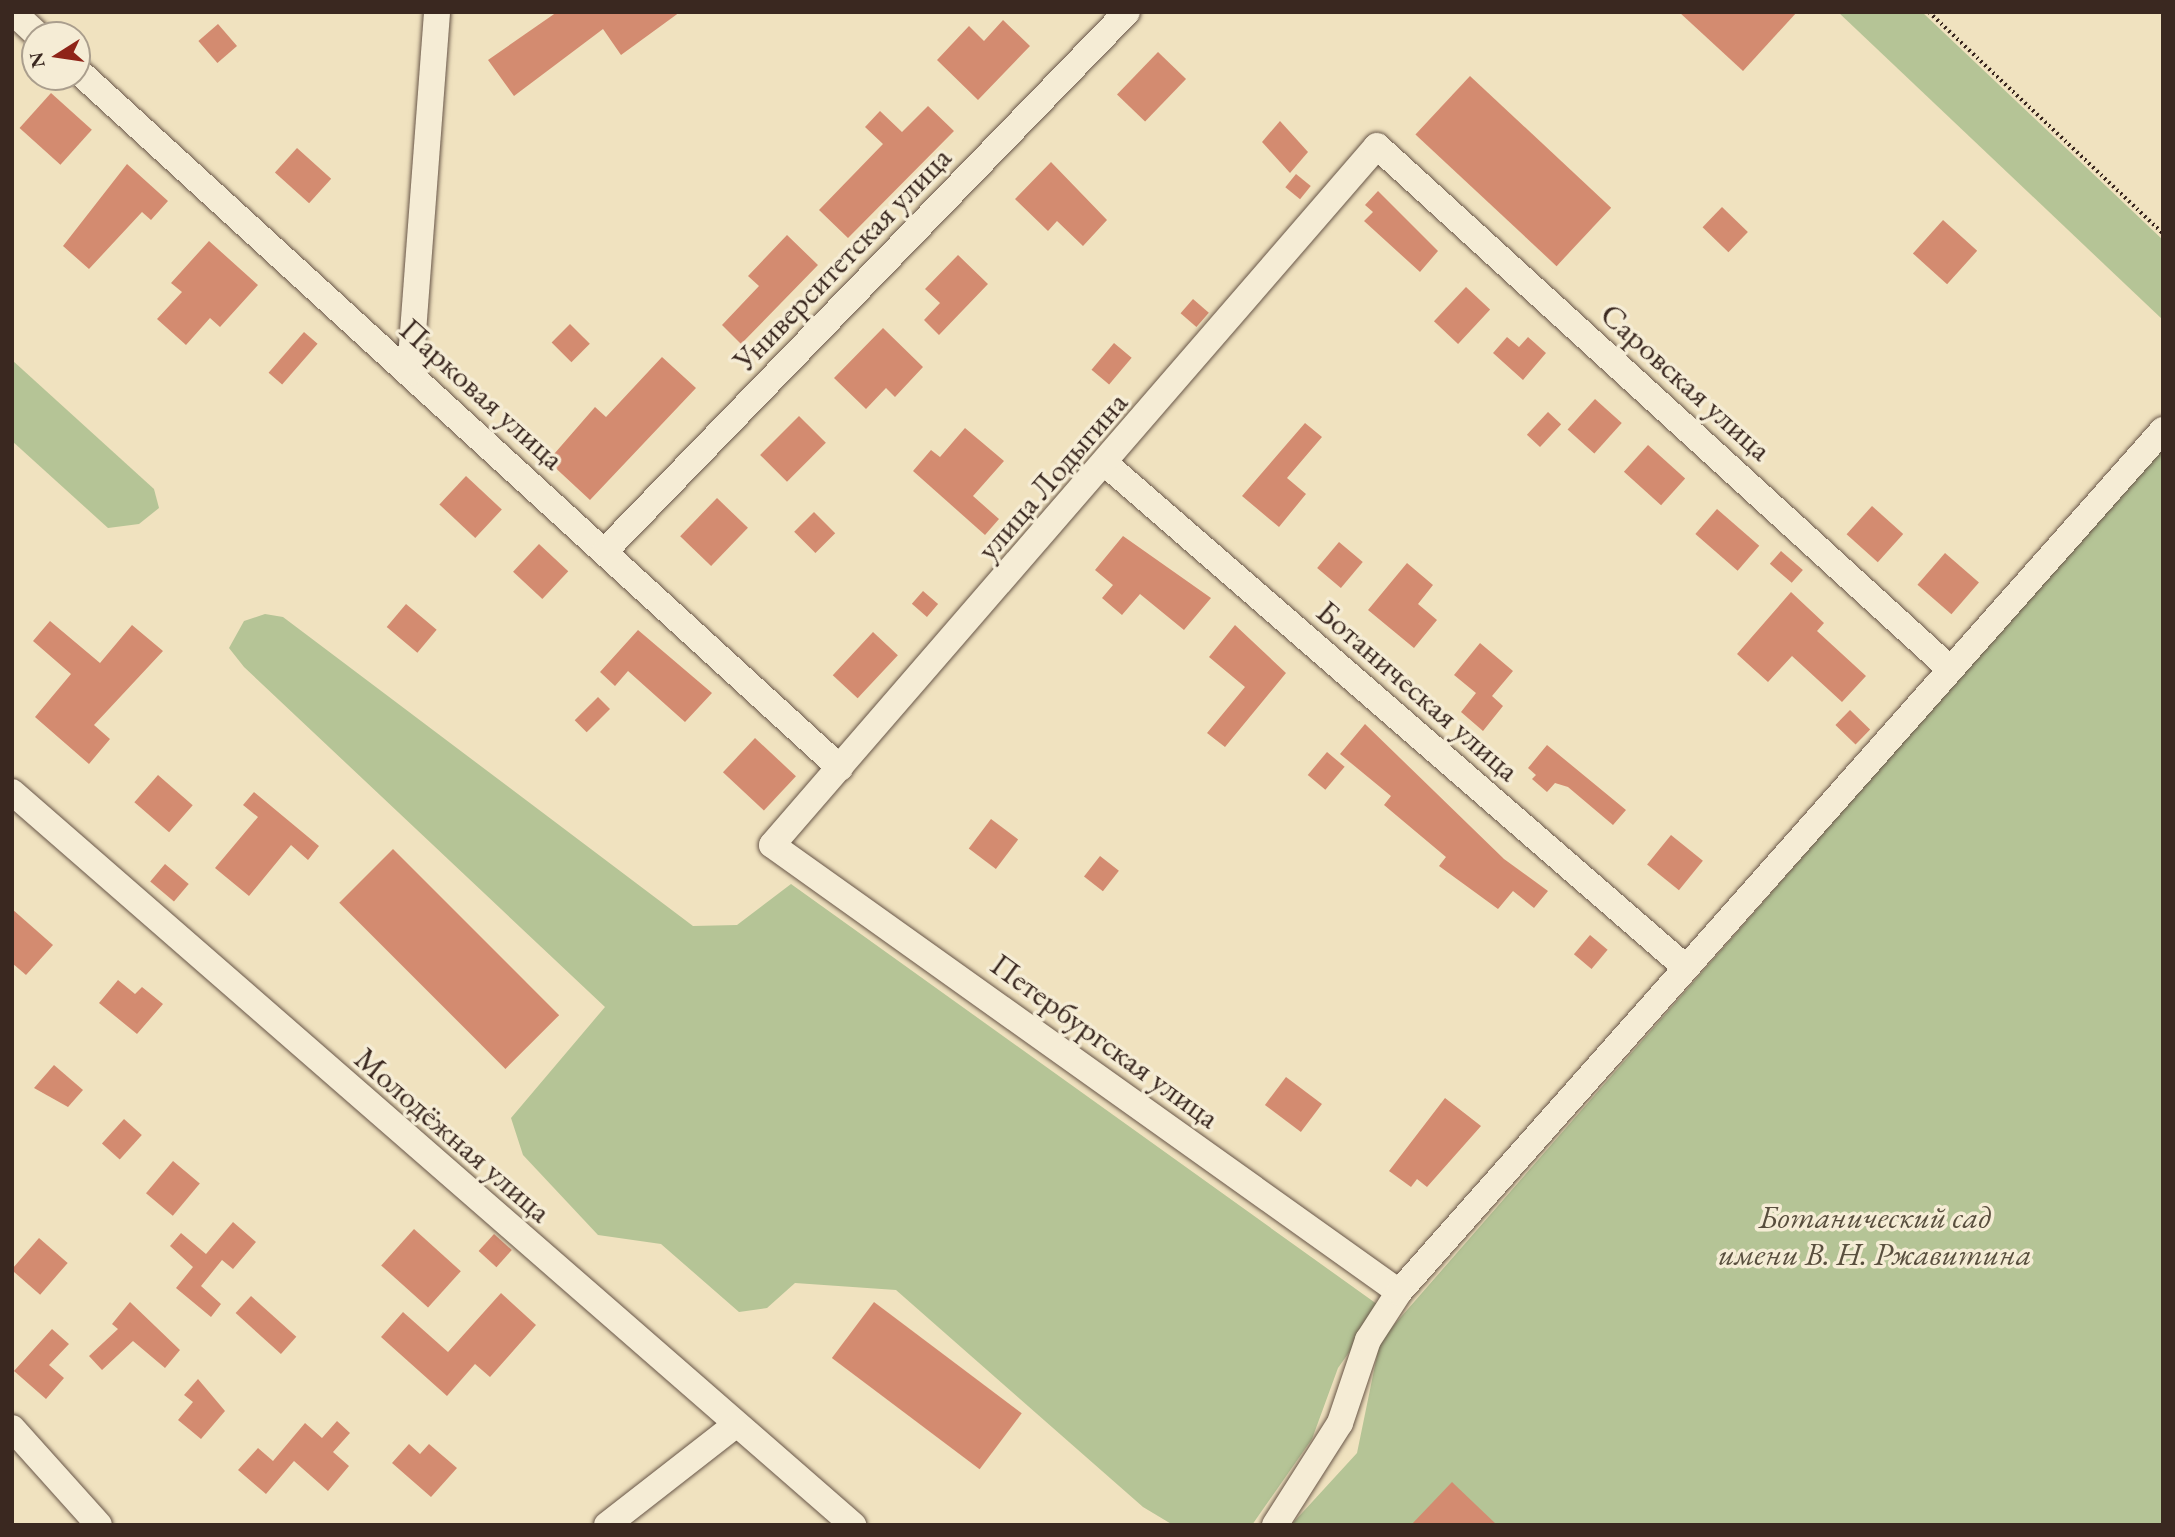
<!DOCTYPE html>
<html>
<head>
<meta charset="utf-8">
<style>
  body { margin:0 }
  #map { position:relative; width:2175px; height:1537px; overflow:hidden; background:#f0e2bf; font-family:"EB Garamond",serif }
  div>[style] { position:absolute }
  .green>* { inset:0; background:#b5c496 }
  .building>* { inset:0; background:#d38b70; transform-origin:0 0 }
  .path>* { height:3.5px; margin-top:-1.75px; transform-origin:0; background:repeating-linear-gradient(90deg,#3a2820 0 2px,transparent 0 5.5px) }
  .roads { filter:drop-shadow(0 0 2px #685648) drop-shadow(0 0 2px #685648) }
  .street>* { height:26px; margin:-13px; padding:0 13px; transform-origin:13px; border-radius:13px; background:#f5ecd5 }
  span { translate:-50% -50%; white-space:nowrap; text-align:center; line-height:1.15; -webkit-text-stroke:7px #f5ecd5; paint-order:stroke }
  .street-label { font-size:32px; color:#3a2820 }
  .park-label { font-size:32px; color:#594f3e; font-style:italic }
  .frame { position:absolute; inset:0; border:14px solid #3a2820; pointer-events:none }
  .north { position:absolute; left:21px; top:21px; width:70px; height:70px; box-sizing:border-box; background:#f5ecd5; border:2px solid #aa9e8d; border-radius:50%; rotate:258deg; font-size:19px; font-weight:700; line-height:28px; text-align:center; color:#3a2820 }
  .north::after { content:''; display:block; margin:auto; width:24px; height:32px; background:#8f2418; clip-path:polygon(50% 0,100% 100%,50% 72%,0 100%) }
</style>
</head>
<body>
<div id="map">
  <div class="green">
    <div style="clip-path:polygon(1838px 12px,1922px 12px,2163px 240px,2163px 320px)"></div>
    <div style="clip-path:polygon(12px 360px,154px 489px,159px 508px,139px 524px,108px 528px,12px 441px)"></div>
    <div style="clip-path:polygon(2163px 444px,2163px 1525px,1291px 1525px,1357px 1453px,1380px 1341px)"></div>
    <div style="clip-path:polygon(265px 614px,283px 617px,693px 926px,737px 925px,791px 884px,1381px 1307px,1338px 1368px,1312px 1439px,1252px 1525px,1173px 1525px,1143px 1507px,896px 1290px,795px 1283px,767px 1308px,739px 1312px,661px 1244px,598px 1235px,523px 1155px,511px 1118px,605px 1007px,244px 667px,229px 648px,244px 621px)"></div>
  </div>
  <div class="building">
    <div style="clip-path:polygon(557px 12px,680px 12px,621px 55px,603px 29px,514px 96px,488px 60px)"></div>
    <div style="clip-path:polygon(1679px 12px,1797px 12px,1743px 71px)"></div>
    <div style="clip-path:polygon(1003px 20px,1030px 46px,978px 100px,937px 60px,969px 26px,984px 41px)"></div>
    <div style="left:218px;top:24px;width:29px;height:26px;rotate:49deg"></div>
    <div style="left:1158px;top:52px;width:39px;height:59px;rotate:44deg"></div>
    <div style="left:1470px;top:76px;width:193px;height:80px;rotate:43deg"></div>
    <div style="left:51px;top:93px;width:55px;height:47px;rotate:42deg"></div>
    <div style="clip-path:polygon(928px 106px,954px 131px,848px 238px,819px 210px,883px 144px,865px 127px,880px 111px,902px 132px)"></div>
    <div style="clip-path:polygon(1280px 121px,1308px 152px,1290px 173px,1262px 142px)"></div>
    <div style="left:297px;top:148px;width:46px;height:33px;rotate:42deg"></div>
    <div style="clip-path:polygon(1051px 162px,1107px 220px,1083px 246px,1057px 221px,1048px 231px,1015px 199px)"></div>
    <div style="clip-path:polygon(127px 164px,168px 201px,151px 220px,142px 212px,89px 269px,63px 246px)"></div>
    <div style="left:1296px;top:174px;width:19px;height:17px;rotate:39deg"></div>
    <div style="clip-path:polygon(1378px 191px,1438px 251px,1420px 272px,1364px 221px,1373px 212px,1365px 205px)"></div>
    <div style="left:1722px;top:207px;width:36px;height:28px;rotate:44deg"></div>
    <div style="left:1943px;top:220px;width:46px;height:45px;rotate:42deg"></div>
    <div style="clip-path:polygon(787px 235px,818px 265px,741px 344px,722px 325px,759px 286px,748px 276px)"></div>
    <div style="clip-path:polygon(209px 241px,258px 285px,220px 327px,210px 318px,186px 345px,157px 319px,182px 292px,171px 283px)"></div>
    <div style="clip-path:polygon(958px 255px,988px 284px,939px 335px,924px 320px,940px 303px,925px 289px)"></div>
    <div style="left:1466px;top:287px;width:33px;height:47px;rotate:43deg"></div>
    <div style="left:1193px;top:299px;width:21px;height:19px;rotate:41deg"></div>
    <div style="left:570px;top:324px;width:28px;height:26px;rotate:45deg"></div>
    <div style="clip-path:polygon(883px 328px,923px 367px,895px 397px,886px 388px,866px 409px,834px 378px)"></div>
    <div style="left:304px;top:332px;width:18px;height:54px;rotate:41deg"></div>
    <div style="clip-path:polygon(1507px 337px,1519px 347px,1528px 337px,1546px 353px,1523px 380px,1493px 353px)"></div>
    <div style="left:1114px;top:343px;width:23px;height:35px;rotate:40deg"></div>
    <div style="clip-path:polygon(662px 357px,696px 388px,590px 500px,548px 461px,595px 407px,606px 417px)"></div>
    <div style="left:1595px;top:399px;width:36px;height:41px;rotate:42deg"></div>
    <div style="left:1548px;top:412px;width:18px;height:31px;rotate:43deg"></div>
    <div style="left:799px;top:416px;width:38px;height:55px;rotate:45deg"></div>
    <div style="clip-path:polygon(1305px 423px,1322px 437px,1287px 478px,1306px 494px,1279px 527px,1242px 496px)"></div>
    <div style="clip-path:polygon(965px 428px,1004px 461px,973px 496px,999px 519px,985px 535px,913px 471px,931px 450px,940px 457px)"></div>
    <div style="left:1648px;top:445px;width:50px;height:36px;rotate:42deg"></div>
    <div style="left:466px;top:476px;width:49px;height:39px;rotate:43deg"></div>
    <div style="left:717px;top:498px;width:43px;height:53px;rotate:44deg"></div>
    <div style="left:1872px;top:506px;width:42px;height:38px;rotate:42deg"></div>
    <div style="left:1717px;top:509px;width:56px;height:33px;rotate:41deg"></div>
    <div style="left:814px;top:512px;width:30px;height:28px;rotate:45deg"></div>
    <div style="clip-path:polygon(1123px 536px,1211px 598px,1184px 630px,1140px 594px,1122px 615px,1102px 598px,1113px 585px,1095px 570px)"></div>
    <div style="left:1339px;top:542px;width:31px;height:34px;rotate:40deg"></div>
    <div style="left:539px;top:544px;width:40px;height:38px;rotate:43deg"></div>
    <div style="left:1781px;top:551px;width:29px;height:17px;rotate:41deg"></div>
    <div style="left:1945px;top:553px;width:45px;height:42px;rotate:41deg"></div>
    <div style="clip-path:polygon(1407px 563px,1433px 585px,1418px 604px,1437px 620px,1414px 648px,1368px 610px)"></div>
    <div style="left:923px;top:591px;width:20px;height:17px;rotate:41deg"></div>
    <div style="clip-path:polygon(1791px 592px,1824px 623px,1817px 631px,1866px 676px,1842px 702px,1792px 656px,1768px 682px,1737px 654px)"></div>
    <div style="left:406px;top:604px;width:40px;height:30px;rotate:40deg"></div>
    <div style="clip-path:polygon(50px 621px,100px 663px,132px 625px,163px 651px,94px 725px,110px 739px,89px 764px,35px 717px,71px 674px,33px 641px)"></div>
    <div style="clip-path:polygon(1235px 625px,1286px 673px,1225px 747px,1207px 733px,1245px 687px,1209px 657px)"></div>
    <div style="clip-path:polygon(638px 630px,712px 693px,685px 722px,628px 671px,615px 686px,600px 672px)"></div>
    <div style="left:873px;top:632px;width:34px;height:59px;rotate:43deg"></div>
    <div style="clip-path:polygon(1480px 643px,1513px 671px,1492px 696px,1503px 706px,1483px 731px,1461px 712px,1476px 693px,1454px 675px)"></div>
    <div style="left:598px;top:697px;width:17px;height:33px;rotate:45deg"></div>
    <div style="left:1850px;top:710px;width:28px;height:21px;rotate:44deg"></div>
    <div style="clip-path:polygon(1365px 724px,1504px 859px,1548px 891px,1534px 908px,1513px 891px,1498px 909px,1439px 866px,1446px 857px,1384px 805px,1391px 796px,1340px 754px)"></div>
    <div style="left:755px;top:738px;width:56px;height:47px;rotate:43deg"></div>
    <div style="clip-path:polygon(1547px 745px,1626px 810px,1613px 825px,1568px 787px,1555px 783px,1547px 792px,1532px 779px,1536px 775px,1528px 768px)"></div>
    <div style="left:1327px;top:752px;width:23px;height:30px;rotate:40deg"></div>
    <div style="left:158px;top:775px;width:46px;height:36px;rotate:41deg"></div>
    <div style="clip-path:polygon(254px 792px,319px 846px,308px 860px,291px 845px,249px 896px,215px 868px,258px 817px,243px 805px)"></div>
    <div style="left:991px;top:819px;width:34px;height:37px;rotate:37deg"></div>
    <div style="left:1671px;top:835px;width:41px;height:38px;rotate:39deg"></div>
    <div style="left:393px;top:849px;width:235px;height:76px;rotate:45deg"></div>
    <div style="left:1100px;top:856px;width:24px;height:26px;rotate:38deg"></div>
    <div style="left:165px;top:864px;width:31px;height:23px;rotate:40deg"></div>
    <div style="clip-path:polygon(12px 909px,53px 945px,26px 975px,12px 963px)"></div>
    <div style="left:1590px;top:935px;width:23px;height:25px;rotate:40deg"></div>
    <div style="clip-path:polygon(118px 980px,135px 994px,142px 987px,163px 1004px,137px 1034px,99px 1003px)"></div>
    <div style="clip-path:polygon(54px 1065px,83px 1090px,68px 1107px,34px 1088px)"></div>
    <div style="left:1286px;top:1077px;width:45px;height:35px;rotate:37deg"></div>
    <div style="clip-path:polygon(1445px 1098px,1481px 1126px,1427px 1187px,1417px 1179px,1411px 1187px,1389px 1171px)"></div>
    <div style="left:124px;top:1119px;width:24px;height:33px;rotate:42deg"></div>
    <div style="left:173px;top:1161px;width:35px;height:42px;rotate:40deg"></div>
    <div style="clip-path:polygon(233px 1222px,256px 1242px,233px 1269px,222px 1260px,201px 1286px,221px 1304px,211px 1317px,176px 1288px,193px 1267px,170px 1246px,181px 1233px,206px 1254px)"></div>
    <div style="left:414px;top:1229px;width:63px;height:49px;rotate:42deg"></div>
    <div style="left:494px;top:1234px;width:24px;height:23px;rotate:42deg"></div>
    <div style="left:39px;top:1238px;width:38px;height:42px;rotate:41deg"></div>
    <div style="clip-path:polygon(501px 1293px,536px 1325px,490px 1377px,475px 1364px,447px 1396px,381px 1337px,403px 1312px,448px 1352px)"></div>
    <div style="left:251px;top:1296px;width:61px;height:23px;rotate:42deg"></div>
    <div style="clip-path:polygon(130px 1302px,180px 1350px,165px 1368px,133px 1341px,102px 1370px,89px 1356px,118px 1329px,112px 1324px)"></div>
    <div style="left:874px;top:1302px;width:185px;height:70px;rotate:37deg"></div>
    <div style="clip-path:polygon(52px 1329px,69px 1344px,49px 1365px,64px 1378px,46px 1399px,14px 1371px)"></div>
    <div style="clip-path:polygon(198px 1379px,225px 1411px,201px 1439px,178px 1420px,193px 1402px,184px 1395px)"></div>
    <div style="clip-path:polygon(337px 1421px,350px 1433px,333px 1452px,349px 1466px,328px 1491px,294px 1461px,266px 1494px,238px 1470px,258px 1448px,273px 1461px,305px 1423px,322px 1438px)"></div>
    <div style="clip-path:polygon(409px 1444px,420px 1454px,429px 1444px,457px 1468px,431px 1497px,392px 1463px)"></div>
    <div style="clip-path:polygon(1452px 1482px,1497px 1525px,1411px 1525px)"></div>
  </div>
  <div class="path">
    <div style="left:1929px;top:12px;width:322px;rotate:43.4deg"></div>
  </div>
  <div class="roads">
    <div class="street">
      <div style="left:13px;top:12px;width:34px;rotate:43deg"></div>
      <div style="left:77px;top:70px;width:1034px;rotate:42.45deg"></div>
      <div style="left:410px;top:372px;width:361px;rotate:-85.7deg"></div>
      <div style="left:1107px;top:465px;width:766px;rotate:40.97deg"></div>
      <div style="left:605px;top:551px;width:750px;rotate:-45.92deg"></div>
      <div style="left:12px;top:792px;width:1116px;rotate:41.07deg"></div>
      <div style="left:1399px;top:1292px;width:770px;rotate:-144.51deg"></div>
      <div style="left:772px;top:845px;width:924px;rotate:-49.12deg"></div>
      <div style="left:1377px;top:146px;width:774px;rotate:42.38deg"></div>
      <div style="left:12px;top:1428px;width:130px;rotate:48.1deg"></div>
      <div style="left:607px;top:1525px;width:161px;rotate:-37.9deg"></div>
      <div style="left:1275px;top:1525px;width:121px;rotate:-57.5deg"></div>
      <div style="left:1340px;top:1423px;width:88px;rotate:-71.4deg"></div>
      <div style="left:1368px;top:1340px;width:57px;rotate:-57.1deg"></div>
      <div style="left:1399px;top:1292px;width:1152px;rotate:-48.45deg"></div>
    </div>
  </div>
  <div class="street-label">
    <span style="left:842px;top:259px;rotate:-46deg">Университетская улица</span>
    <span style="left:1686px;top:382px;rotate:42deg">Саровская улица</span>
    <span style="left:482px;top:394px;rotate:42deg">Парковая улица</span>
    <span style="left:1052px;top:476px;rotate:-49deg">улица Лодыгина</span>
    <span style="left:1418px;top:691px;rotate:41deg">Ботаническая улица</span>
    <span style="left:1105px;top:1041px;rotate:36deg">Петербургская улица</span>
    <span style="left:453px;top:1135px;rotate:41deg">Молодёжная улица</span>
  </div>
  <div class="park-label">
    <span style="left:1875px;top:1236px">Ботанический сад<br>имени В. Н. Ржавитина</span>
  </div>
  <div class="frame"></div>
  <div class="north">N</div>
</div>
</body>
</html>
